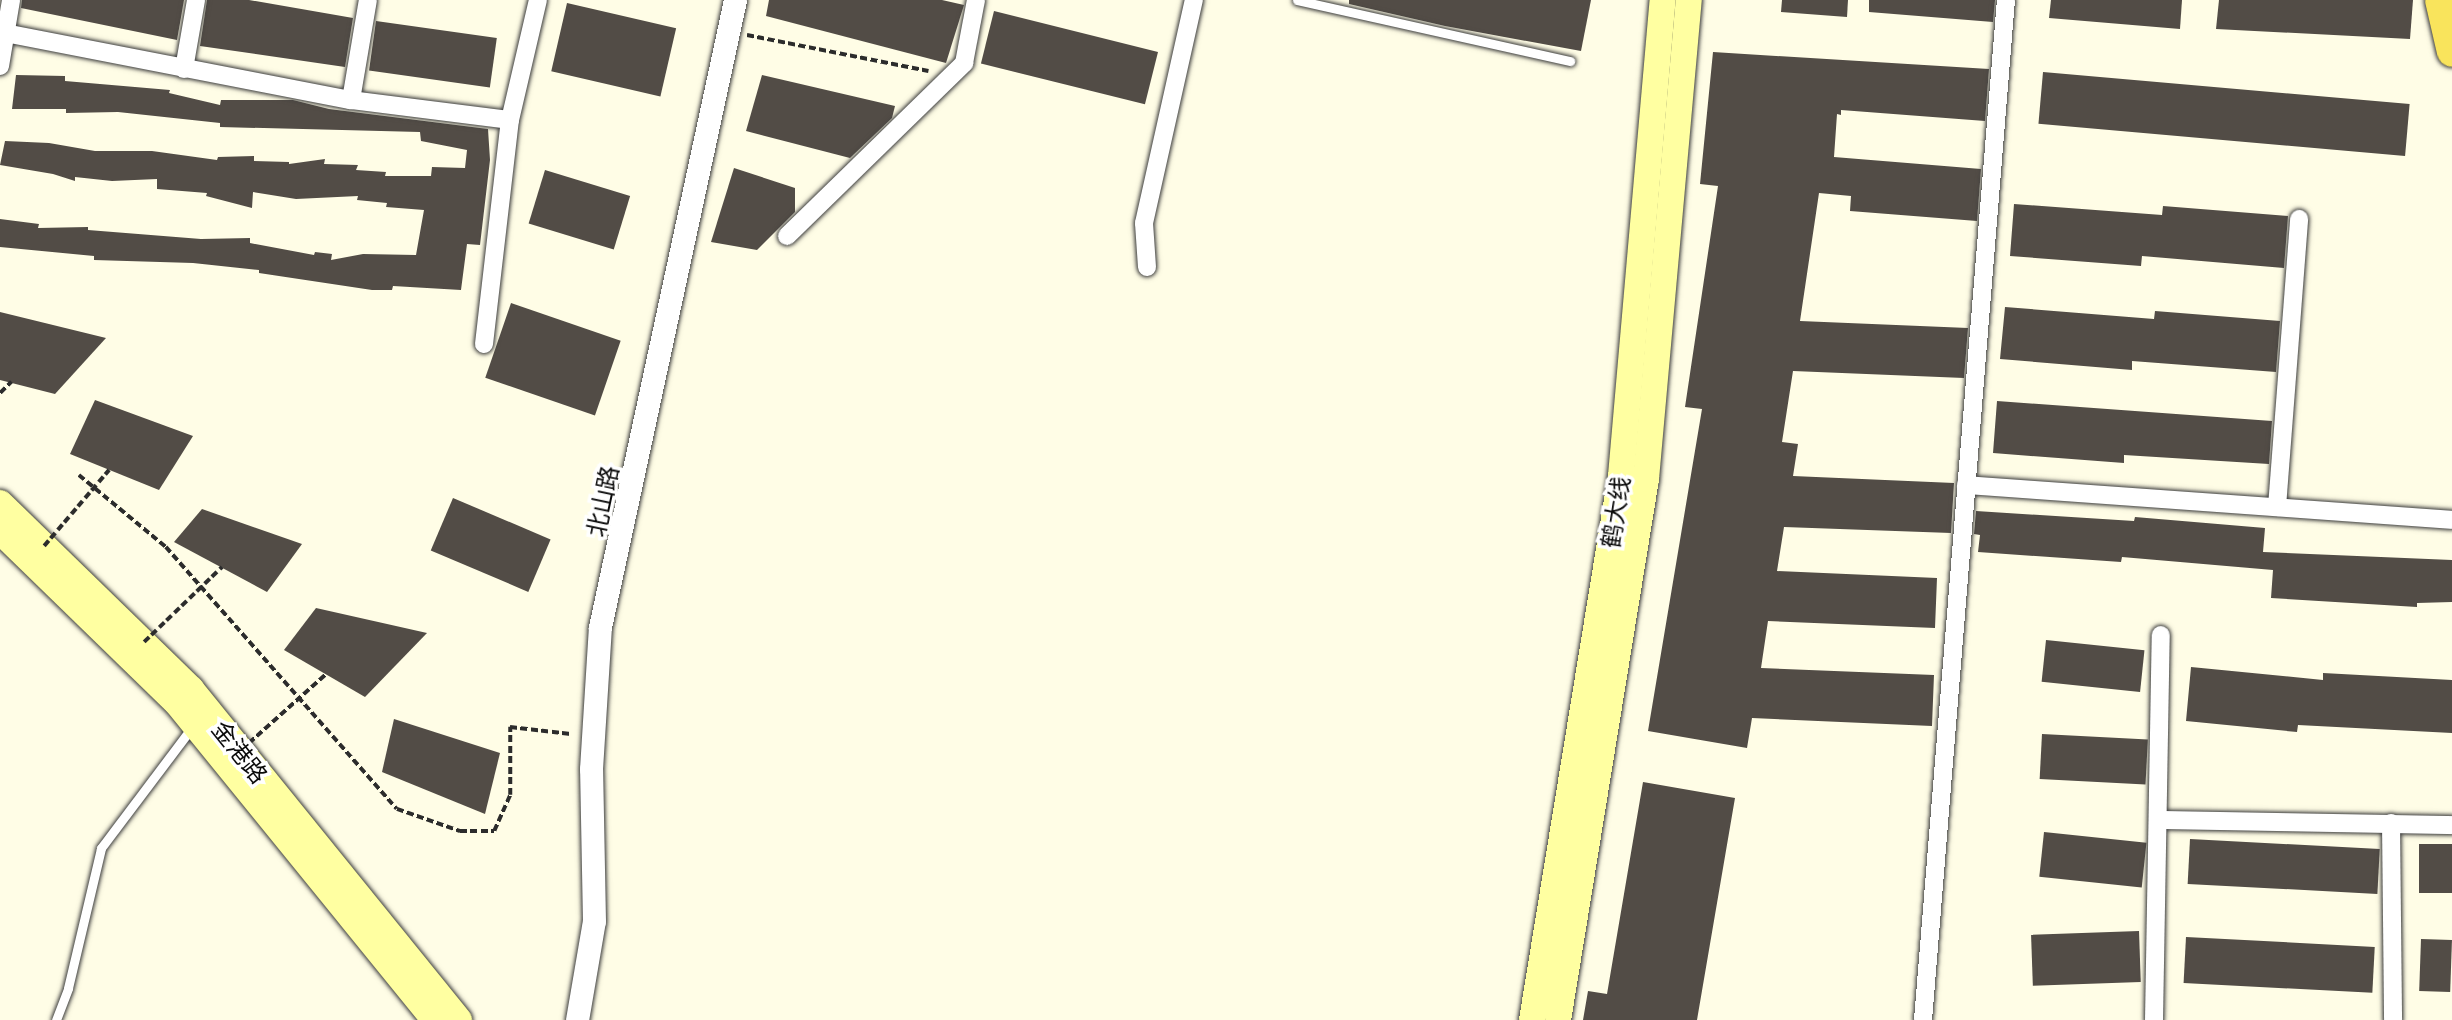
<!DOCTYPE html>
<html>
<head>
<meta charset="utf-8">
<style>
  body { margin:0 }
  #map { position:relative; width:2452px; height:1020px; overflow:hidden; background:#fffde6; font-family:Georgia,"Noto Sans SC",serif }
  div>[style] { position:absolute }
  .building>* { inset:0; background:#524c46; transform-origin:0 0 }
  .path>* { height:3.5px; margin-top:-1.75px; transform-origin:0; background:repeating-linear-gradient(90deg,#2c2c2c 0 7px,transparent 0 10.5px) }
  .roads { filter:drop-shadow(0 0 2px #3d3d3d) drop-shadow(0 0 2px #3d3d3d) }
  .service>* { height:9px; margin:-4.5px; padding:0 4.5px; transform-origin:4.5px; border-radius:4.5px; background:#fff }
  .minor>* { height:18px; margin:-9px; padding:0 9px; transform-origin:9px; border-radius:9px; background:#fff }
  .tertiary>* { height:23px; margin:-11.5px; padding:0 11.5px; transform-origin:11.5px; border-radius:11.5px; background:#fff }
  .secondary>* { height:26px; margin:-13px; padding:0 13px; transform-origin:13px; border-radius:13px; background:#ffffa1 }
  .primary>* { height:30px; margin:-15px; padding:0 15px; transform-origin:15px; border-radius:15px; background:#f9e45c }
  .path-bridge>* { height:3.5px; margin-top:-1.75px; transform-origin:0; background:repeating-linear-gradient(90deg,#2c2c2c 0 7px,transparent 0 10.5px) }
  span { translate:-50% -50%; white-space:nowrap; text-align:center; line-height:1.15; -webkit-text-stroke:7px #fff; paint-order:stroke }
  .street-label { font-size:24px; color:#0a0a0a }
</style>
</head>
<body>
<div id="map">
  <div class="building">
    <div style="clip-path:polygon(22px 0,184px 0,177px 40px,21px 8px)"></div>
    <div style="clip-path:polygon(207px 0,249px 0,353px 18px,345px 67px,200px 46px)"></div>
    <div style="clip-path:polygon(769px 0,942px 0,964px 5px,946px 63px,766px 16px)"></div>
    <div style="clip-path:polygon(1349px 0,1591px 0,1581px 51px,1445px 26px,1349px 4px)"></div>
    <div style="clip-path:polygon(1782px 0,1848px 0,1847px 17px,1781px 12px)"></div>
    <div style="clip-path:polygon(1869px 0,1995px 0,1993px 22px,1869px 12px)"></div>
    <div style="clip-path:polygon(2051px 0,2182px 0,2180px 29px,2049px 18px)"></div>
    <div style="clip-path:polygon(2219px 0,2413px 0,2410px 39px,2216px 29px)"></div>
    <div style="left:567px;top:3px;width:112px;height:70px;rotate:13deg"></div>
    <div style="left:994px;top:11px;width:169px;height:54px;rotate:14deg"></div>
    <div style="left:376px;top:21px;width:122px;height:50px;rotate:8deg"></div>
    <div style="clip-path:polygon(1713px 52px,1989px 69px,1985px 121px,1841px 110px,1841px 115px,1837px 114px,1834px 157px,1981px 169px,1977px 221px,1850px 211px,1851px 196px,1819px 193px,1800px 321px,1968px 328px,1964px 378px,1793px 371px,1782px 442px,1798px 444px,1793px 476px,1954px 483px,1951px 533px,1784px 527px,1777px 571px,1937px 578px,1935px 628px,1768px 621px,1761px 668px,1934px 675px,1932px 726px,1752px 718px,1747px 748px,1648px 731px,1702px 409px,1685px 407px,1718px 186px,1700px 184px)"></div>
    <div style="left:2043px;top:72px;width:368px;height:52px;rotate:5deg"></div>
    <div style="clip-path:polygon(16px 75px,65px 76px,65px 81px,170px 90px,169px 93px,220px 105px,221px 100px,293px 100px,329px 109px,488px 129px,490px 160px,480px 245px,467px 244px,461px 290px,393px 286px,392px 290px,372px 290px,259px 273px,259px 270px,193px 263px,94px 260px,94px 256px,0 247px,0 219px,39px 224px,38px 228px,88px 227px,88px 230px,201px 239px,250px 238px,250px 243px,314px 255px,315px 252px,332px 254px,331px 260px,363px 254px,416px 255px,424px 210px,386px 207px,387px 203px,357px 200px,358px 196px,296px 199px,253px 192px,252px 208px,206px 196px,207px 193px,157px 189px,157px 179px,112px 181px,75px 177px,75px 181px,53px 174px,0 165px,5px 141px,49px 143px,95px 151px,152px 151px,217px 160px,218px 157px,254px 156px,254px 161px,289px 162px,289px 164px,325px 159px,324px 164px,358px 165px,356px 170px,386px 172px,385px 176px,431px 176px,432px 167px,465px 168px,467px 150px,421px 141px,420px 132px,220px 127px,220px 123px,118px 112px,66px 113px,66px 109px,12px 109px)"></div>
    <div style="clip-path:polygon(762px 75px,895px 106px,892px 118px,850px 158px,746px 131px)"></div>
    <div style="clip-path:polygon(734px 168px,795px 188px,795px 212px,757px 250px,711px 242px)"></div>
    <div style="left:545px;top:170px;width:89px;height:56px;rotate:17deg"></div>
    <div style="clip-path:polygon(2014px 204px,2162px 215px,2163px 206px,2288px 216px,2284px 268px,2142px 256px,2141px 266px,2010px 256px)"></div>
    <div style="left:511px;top:303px;width:116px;height:79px;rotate:19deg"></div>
    <div style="clip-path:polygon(2005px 307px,2154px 319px,2155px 311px,2280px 321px,2276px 372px,2132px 361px,2132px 370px,2000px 359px)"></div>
    <div style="clip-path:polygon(0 312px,106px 338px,55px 394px,0 380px)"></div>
    <div style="clip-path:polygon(95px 400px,193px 436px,159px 490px,70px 454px)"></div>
    <div style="clip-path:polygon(1997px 401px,2272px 421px,2269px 464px,2124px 455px,2124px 463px,1993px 453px)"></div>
    <div style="left:453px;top:498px;width:106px;height:57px;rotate:23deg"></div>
    <div style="clip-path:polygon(202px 509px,302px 544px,267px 592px,174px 542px)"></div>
    <div style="clip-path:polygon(1976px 511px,2134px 521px,2135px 517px,2265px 528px,2263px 552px,2452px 560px,2452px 602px,2417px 603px,2417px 607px,2271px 598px,2273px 570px,2122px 557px,2121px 562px,1978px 552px,1980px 535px,1974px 534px)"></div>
    <div style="clip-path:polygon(316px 608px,427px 633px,365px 697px,284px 650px)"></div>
    <div style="left:2046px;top:640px;width:99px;height:42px;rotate:6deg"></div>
    <div style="clip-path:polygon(2191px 667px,2323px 680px,2323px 673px,2452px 680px,2452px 733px,2298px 725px,2297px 732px,2186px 721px)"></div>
    <div style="clip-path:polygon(394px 719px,500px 753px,485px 814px,382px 772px)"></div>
    <div style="left:2042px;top:734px;width:106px;height:45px;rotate:3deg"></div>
    <div style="clip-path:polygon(1643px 782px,1735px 798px,1697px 1020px,1583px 1020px,1588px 991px,1607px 994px)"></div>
    <div style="left:2044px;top:832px;width:103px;height:45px;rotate:6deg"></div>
    <div style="left:2190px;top:839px;width:190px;height:45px;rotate:3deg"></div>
    <div style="left:2452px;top:844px;width:49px;height:33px;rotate:90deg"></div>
    <div style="left:2139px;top:931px;width:51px;height:108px;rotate:88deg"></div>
    <div style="left:2186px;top:937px;width:189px;height:46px;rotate:3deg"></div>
    <div style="left:2421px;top:939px;width:31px;height:52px;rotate:2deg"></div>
  </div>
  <div class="path">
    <div style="left:747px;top:35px;width:185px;rotate:11.2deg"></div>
    <div style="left:0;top:393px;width:16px;rotate:-45deg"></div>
    <div style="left:79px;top:475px;width:113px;rotate:39.6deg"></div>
    <div style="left:166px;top:547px;width:349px;rotate:48.6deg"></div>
    <div style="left:397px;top:809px;width:67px;rotate:19.2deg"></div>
    <div style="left:460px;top:831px;width:34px"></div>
    <div style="left:494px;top:831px;width:39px;rotate:-66deg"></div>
    <div style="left:510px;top:795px;width:68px;rotate:-90deg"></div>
    <div style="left:510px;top:727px;width:61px;rotate:6.5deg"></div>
  </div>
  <div class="roads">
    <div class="service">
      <div style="left:1297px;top:0;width:280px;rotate:12.6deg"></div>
      <div style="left:56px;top:1020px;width:34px;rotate:-69deg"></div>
      <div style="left:68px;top:988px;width:144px;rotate:-76.7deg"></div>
      <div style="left:101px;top:848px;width:153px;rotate:-53deg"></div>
    </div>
    <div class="minor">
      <div style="left:5px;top:33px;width:352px;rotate:11deg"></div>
      <div style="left:351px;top:100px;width:160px;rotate:7.2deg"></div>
      <div style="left:0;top:66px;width:67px;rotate:-80.5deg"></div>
      <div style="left:184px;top:69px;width:70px;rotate:-80.1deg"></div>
      <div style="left:351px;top:100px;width:101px;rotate:-80.4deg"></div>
      <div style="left:787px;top:236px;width:248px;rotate:-44.3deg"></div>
      <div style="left:964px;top:63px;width:64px;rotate:-79.2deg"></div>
      <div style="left:1147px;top:267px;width:44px;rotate:-93.9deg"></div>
      <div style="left:1144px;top:223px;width:229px;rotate:-77.4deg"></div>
      <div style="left:484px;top:344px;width:226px;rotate:-83.4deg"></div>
      <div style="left:510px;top:120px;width:123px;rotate:-76.9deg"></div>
      <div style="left:1966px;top:485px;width:487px;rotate:4.1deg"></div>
      <div style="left:2277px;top:507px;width:289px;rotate:-85.6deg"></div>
      <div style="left:2158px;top:820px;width:294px;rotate:1deg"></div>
      <div style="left:2391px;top:823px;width:197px;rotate:89.4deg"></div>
      <div style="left:1923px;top:1020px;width:1023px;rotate:-85.35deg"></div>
      <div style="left:2154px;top:1020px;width:385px;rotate:-89deg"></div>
    </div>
    <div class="tertiary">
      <div style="left:577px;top:1020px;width:100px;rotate:-80.3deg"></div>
      <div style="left:594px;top:921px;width:152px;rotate:-91.1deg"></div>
      <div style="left:591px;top:769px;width:142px;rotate:-86.4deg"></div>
      <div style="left:600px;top:627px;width:641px;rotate:-77.85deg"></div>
    </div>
    <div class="secondary">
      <div style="left:0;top:503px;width:267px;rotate:44.2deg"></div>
      <div style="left:191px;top:689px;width:426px;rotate:51deg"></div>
      <div style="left:0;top:531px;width:245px;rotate:44.2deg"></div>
      <div style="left:176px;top:702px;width:409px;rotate:50.9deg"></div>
      <div style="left:1532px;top:1020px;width:551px;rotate:-80.71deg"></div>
      <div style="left:1621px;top:476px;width:478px;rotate:-85deg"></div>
      <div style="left:1558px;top:1020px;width:548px;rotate:-80.76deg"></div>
      <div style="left:1646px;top:479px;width:481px;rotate:-84.9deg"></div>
    </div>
    <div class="primary">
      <div style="left:2440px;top:0;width:53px;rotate:77deg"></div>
    </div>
  </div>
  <div class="path-bridge">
    <div style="left:44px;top:546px;width:100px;rotate:-49.5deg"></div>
    <div style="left:144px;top:642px;width:108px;rotate:-43.9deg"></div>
    <div style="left:241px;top:750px;width:114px;rotate:-41.8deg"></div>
  </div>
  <div class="street-label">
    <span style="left:601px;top:501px;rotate:-78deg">北山路</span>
    <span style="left:1614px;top:512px;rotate:-81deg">鹤大线</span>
    <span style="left:241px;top:751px;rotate:51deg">金港路</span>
  </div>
</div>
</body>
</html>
